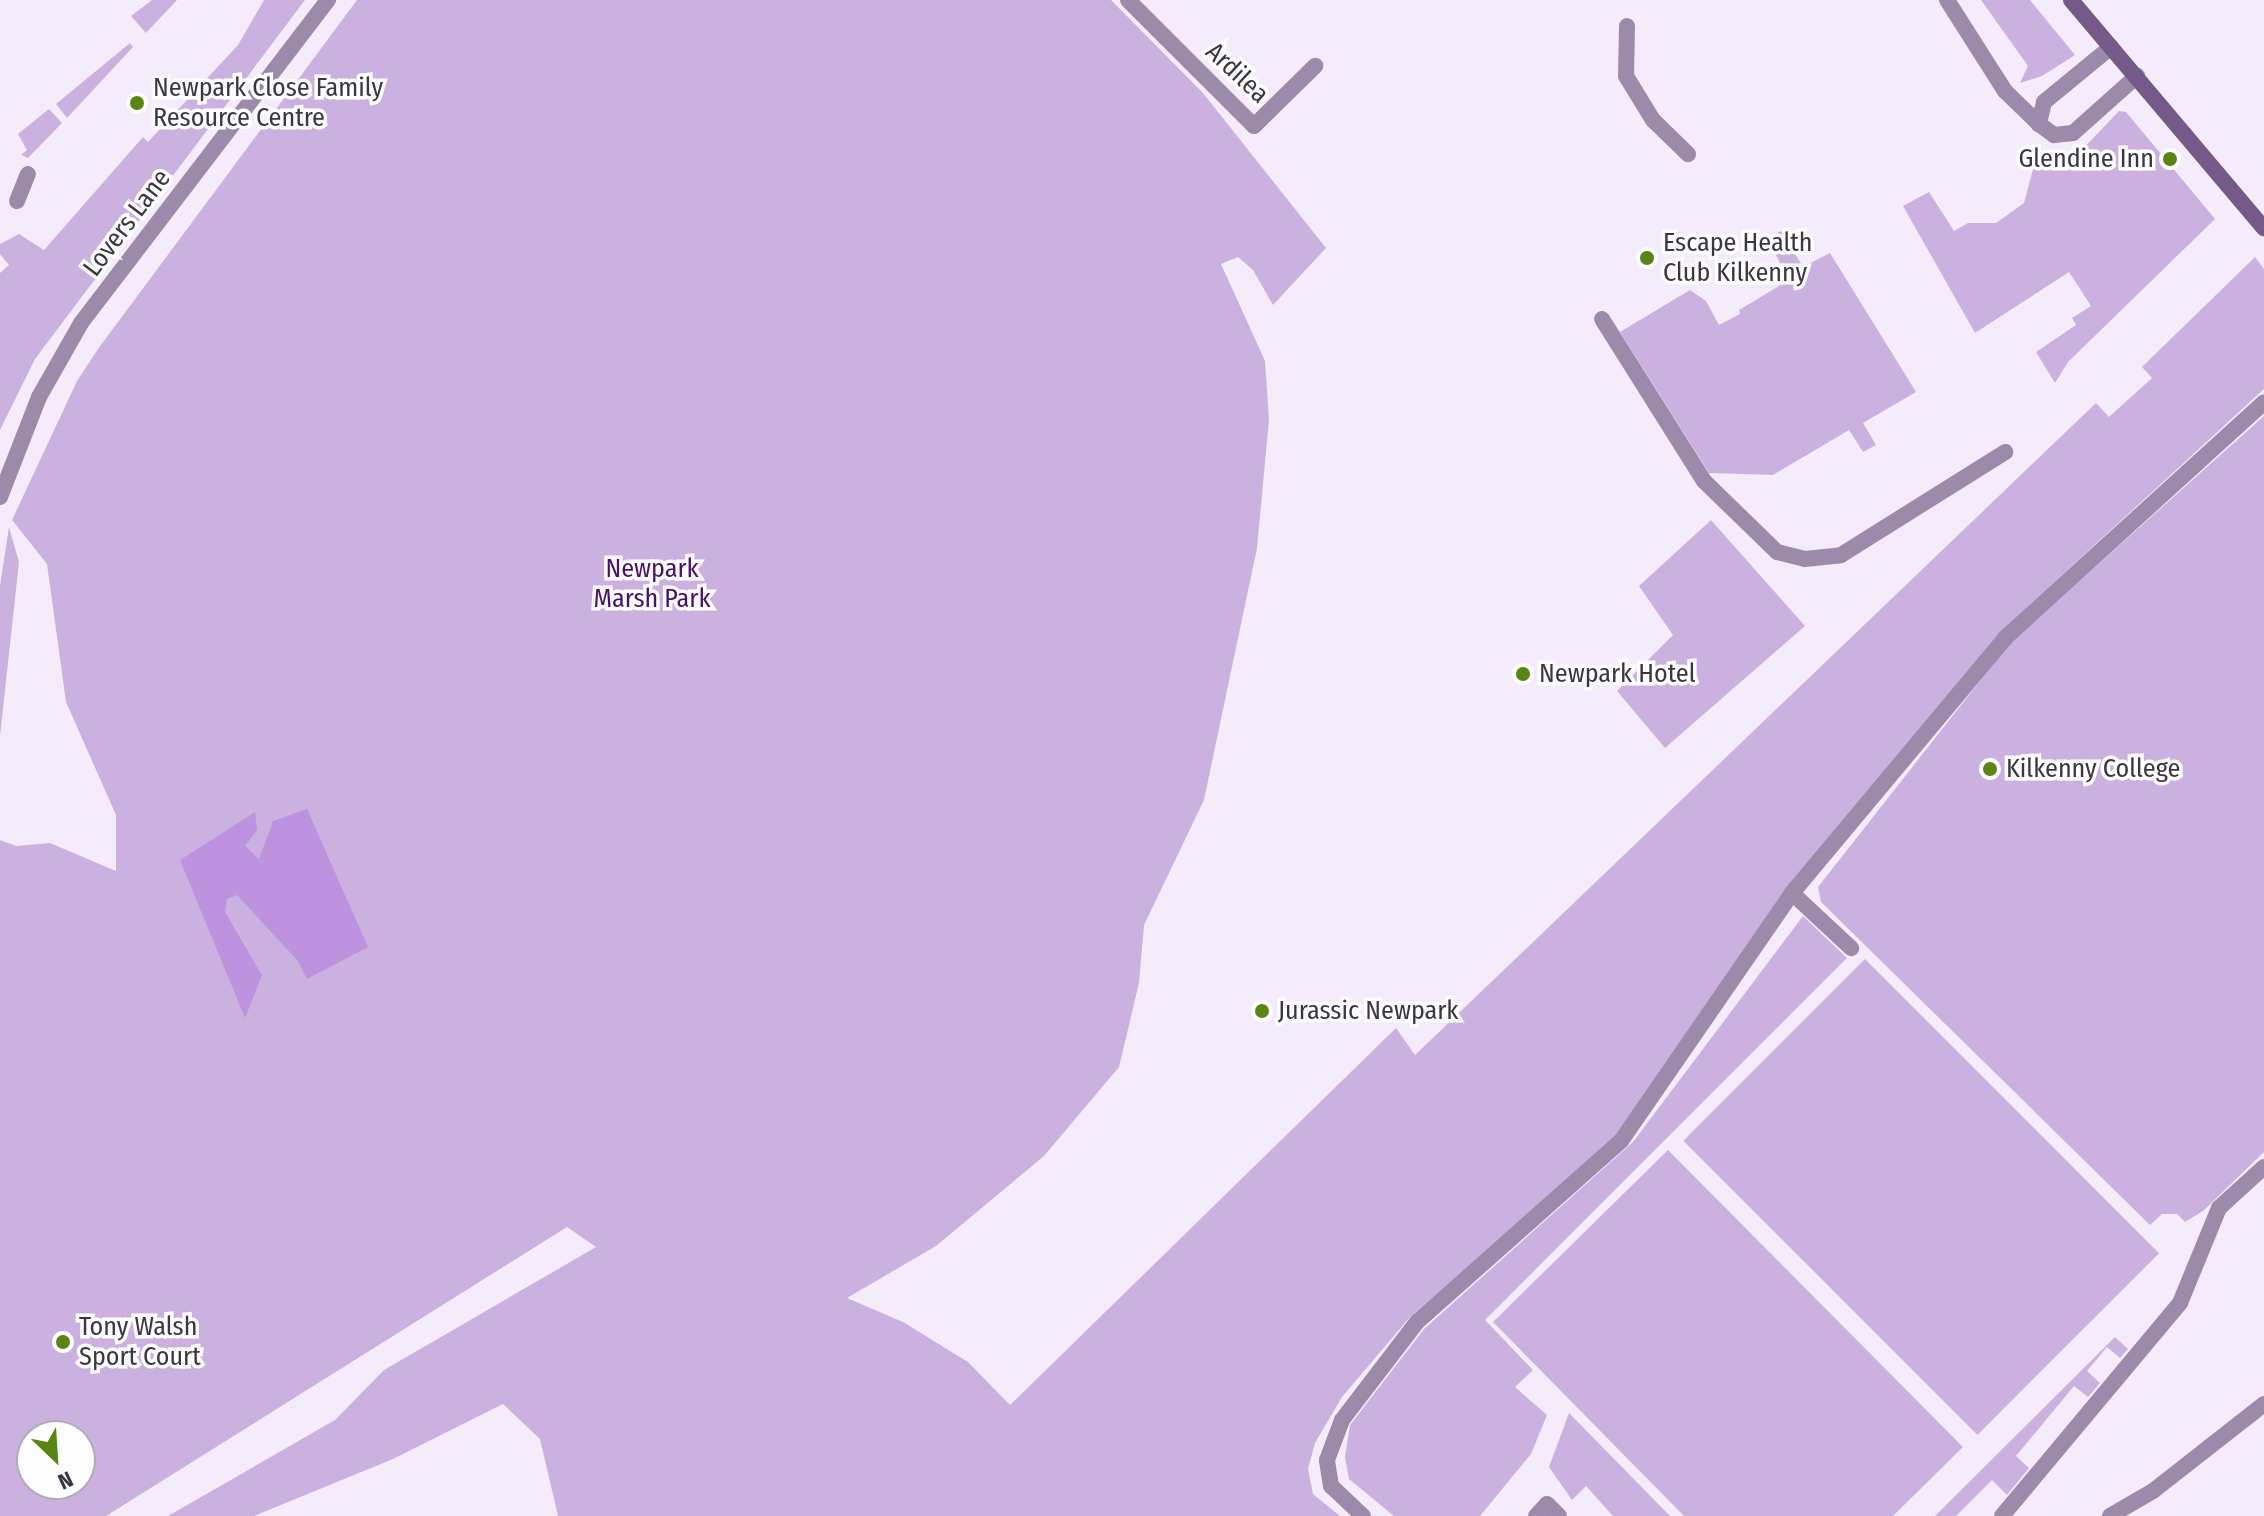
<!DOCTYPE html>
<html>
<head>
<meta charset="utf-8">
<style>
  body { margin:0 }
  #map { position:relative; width:2264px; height:1516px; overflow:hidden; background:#f4ecfb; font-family:"Fira Sans Condensed",sans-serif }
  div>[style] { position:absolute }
  .green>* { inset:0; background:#cbb1e0; transform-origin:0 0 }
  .water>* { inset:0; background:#bd92de }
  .service>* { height:16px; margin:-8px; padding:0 8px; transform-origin:8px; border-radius:8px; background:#9c8aab }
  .minor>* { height:16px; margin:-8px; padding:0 8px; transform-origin:8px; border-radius:8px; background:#9c8aab }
  .tertiary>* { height:16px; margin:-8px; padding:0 8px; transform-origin:8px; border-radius:8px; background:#9c8aab }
  .secondary>* { height:16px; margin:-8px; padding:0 8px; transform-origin:8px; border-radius:8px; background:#745989 }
  .dots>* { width:22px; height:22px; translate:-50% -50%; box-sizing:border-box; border:4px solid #fdfcff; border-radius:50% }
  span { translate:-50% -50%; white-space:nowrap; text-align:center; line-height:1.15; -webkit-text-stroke:7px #fdfcff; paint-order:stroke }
  .street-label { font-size:26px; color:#3a373d }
  .poi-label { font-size:26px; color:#3a373d }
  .left { translate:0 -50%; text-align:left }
  .right { translate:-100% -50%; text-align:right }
  .park-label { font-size:26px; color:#4b106b }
  .north { position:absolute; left:16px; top:1420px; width:80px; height:80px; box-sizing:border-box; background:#fdfcff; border:2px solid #afadb1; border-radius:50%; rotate:155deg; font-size:22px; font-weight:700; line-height:32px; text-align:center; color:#3a373d }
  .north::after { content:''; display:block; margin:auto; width:28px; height:36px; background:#5a8512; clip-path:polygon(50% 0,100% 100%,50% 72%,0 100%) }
</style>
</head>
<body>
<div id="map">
  <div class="green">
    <div style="clip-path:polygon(152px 0,177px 0,146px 33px,131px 16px)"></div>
    <div style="clip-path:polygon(264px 0,305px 0,35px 359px,0 430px,0 273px,9px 265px,0 254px,0 244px,19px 234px,44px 250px,143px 137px,148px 142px,238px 45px)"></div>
    <div style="clip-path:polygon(evenodd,357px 0,1111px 0,1203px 93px,1326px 248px,1273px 305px,1253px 270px,1238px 257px,1221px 264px,1265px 361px,1269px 420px,1257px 548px,1204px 800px,1144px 925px,1139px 983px,1119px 1067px,1044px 1156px,936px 1246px,847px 1298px,903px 1322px,968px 1362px,1010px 1405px,1396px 1028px,1415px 1055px,2096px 403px,2109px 417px,2152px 378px,2142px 367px,2255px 257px,2264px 269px,2264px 389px,1999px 633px,1617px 1137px,1410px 1317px,1342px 1397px,1315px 1443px,1308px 1469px,1313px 1494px,1340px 1516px,558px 1516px,540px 1439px,503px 1404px,393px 1459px,254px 1516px,168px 1516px,335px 1420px,384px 1370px,596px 1247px,567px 1227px,106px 1516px,0 1516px,0 840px,16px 846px,50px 843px,116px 871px,116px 815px,66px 702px,47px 564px,12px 520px,77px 381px,98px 349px,357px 0,32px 1436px,80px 1436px,80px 1484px,32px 1484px,32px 1436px)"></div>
    <div style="clip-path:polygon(1981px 0,2030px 0,2075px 55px,2042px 76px,2020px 83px,2028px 66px)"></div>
    <div style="clip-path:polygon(130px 43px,133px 47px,67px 118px,56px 104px)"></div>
    <div style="clip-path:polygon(49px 109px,62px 123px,28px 158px,21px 155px,27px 150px,18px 134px)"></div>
    <div style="clip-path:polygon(2119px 111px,2126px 112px,2215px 219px,2068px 362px,2055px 383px,2036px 352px,2076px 325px,2072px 318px,2091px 306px,2069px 272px,1975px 333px,1903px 206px,1929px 192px,1954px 231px,1968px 223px,1996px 223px,2024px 203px,2035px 162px,2077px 155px)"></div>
    <div style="clip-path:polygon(1781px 231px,1803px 267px,1830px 253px,1916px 392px,1863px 423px,1876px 445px,1863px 452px,1849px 430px,1773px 475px,1709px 473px,1620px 332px,1690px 290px,1706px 301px,1719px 325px,1740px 314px,1739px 310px,1789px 280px,1767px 238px)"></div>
    <div style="clip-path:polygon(2264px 416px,2264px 1152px,2203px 1211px,2185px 1222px,2177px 1214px,2162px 1214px,2150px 1225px,1821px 902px,1818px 887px,2009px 644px)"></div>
    <div style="clip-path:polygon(1711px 520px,1805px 626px,1665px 748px,1617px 691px,1673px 635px,1639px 586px)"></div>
    <div style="clip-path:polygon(9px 527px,19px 562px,0 736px,0 586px)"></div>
    <div style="clip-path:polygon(1803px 916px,1847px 958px,1485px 1320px,1533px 1370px,1515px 1387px,1547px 1415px,1531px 1454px,1480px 1516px,1394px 1516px,1349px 1479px,1345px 1457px,1350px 1425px,1424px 1329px,1633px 1142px)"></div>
    <div style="left:1865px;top:959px;width:416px;height:257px;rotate:45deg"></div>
    <div style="clip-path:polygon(1668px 1150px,1963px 1447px,1893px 1516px,1684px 1516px,1493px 1322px)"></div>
    <div style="clip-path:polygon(2115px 1337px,2128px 1349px,2120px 1358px,2107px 1347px,2087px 1371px,2100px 1383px,2088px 1397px,2074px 1386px,2016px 1456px,2029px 1468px,2007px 1495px,1992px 1480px,1956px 1516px,1935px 1516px)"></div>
    <div style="clip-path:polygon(1569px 1413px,1670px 1516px,1613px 1516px,1586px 1486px,1572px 1500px,1549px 1467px)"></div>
  </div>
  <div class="water">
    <div style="clip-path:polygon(307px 809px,368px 947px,307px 979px,298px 961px,237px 895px,227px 899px,225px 912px,262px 975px,245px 1018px,180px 860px,255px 812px,257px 830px,245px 846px,259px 859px,273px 821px)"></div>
  </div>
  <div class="service">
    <div style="left:1947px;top:0;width:108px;rotate:57.5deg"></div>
    <div style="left:2005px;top:91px;width:47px;rotate:44.1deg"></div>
    <div style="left:1627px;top:26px;width:50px;rotate:91.1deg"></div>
    <div style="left:1626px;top:76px;width:52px;rotate:58.5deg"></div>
    <div style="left:1653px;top:120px;width:49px;rotate:44.2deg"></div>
    <div style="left:2111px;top:47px;width:87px;rotate:140.6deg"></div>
    <div style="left:2044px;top:102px;width:23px;rotate:103deg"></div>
    <div style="left:2039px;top:124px;width:19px;rotate:36deg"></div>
    <div style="left:2054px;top:135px;width:19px;rotate:-6deg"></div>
    <div style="left:2073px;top:133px;width:86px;rotate:-41.7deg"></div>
    <div style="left:17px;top:201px;width:29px;rotate:-68deg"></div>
    <div style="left:1602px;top:319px;width:191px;rotate:57.8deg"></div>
    <div style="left:1704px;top:481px;width:102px;rotate:44.2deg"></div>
    <div style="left:1777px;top:552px;width:29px;rotate:14deg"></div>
    <div style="left:1805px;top:559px;width:36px;rotate:-6deg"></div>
    <div style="left:1841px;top:555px;width:194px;rotate:-32.1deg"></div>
    <div style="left:1792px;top:893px;width:81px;rotate:43deg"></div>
    <div style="left:1363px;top:1516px;width:44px;rotate:-136.8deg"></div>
    <div style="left:1331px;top:1486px;width:26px;rotate:-99deg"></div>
    <div style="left:1327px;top:1460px;width:43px;rotate:-69.4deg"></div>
    <div style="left:1342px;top:1420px;width:123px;rotate:-52.6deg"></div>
    <div style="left:1417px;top:1322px;width:273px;rotate:-41.6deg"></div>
    <div style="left:1621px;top:1141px;width:301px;rotate:-55.4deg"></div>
    <div style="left:1792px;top:893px;width:332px;rotate:-50.1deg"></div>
    <div style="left:2005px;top:638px;width:350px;rotate:-42.3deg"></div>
    <div style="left:1536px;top:1516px;width:16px;rotate:-47deg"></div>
    <div style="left:1547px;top:1504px;width:17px;rotate:45deg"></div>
    <div style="left:2002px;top:1516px;width:278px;rotate:-50.1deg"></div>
    <div style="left:2180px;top:1303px;width:103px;rotate:-67.7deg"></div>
    <div style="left:2219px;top:1208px;width:61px;rotate:-42.3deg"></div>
    <div style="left:2110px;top:1516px;width:50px;rotate:-30.2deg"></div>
    <div style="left:2153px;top:1491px;width:141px;rotate:-38.1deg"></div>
  </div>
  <div class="minor">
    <div style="left:1128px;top:0;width:178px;rotate:45deg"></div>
    <div style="left:1254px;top:126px;width:86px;rotate:-44.5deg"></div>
  </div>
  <div class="tertiary">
    <div style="left:0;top:497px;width:107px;rotate:-68.7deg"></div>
    <div style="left:39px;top:397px;width:85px;rotate:-60.4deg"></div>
    <div style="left:81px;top:323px;width:407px;rotate:-52.6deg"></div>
  </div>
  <div class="secondary">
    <div style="left:2071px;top:0;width:299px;rotate:49.8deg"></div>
  </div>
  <div class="dots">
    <div style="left:137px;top:103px;background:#5a8512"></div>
    <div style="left:2170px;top:159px;background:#5a8512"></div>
    <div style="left:1647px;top:258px;background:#5a8512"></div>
    <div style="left:1523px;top:674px;background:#5a8512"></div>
    <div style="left:1990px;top:769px;background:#5a8512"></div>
    <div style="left:1262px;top:1011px;background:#5a8512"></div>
    <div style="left:63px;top:1342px;background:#5a8512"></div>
  </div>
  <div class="street-label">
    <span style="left:1237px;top:73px;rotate:43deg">Ardilea</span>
    <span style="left:127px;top:223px;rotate:-53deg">Lovers Lane</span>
  </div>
  <div class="poi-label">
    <span class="left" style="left:153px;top:103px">Newpark Close Family<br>Resource Centre</span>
    <span class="right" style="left:2154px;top:159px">Glendine Inn</span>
    <span class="left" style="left:1663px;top:258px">Escape Health<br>Club Kilkenny</span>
    <span class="left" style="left:1539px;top:674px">Newpark Hotel</span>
    <span class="left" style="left:2006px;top:769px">Kilkenny College</span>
    <span class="left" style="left:1278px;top:1011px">Jurassic Newpark</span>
    <span class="left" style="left:79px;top:1342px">Tony Walsh<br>Sport Court</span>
  </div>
  <div class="park-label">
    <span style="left:652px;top:584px">Newpark<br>Marsh Park</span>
  </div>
  <div class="north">N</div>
</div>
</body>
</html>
